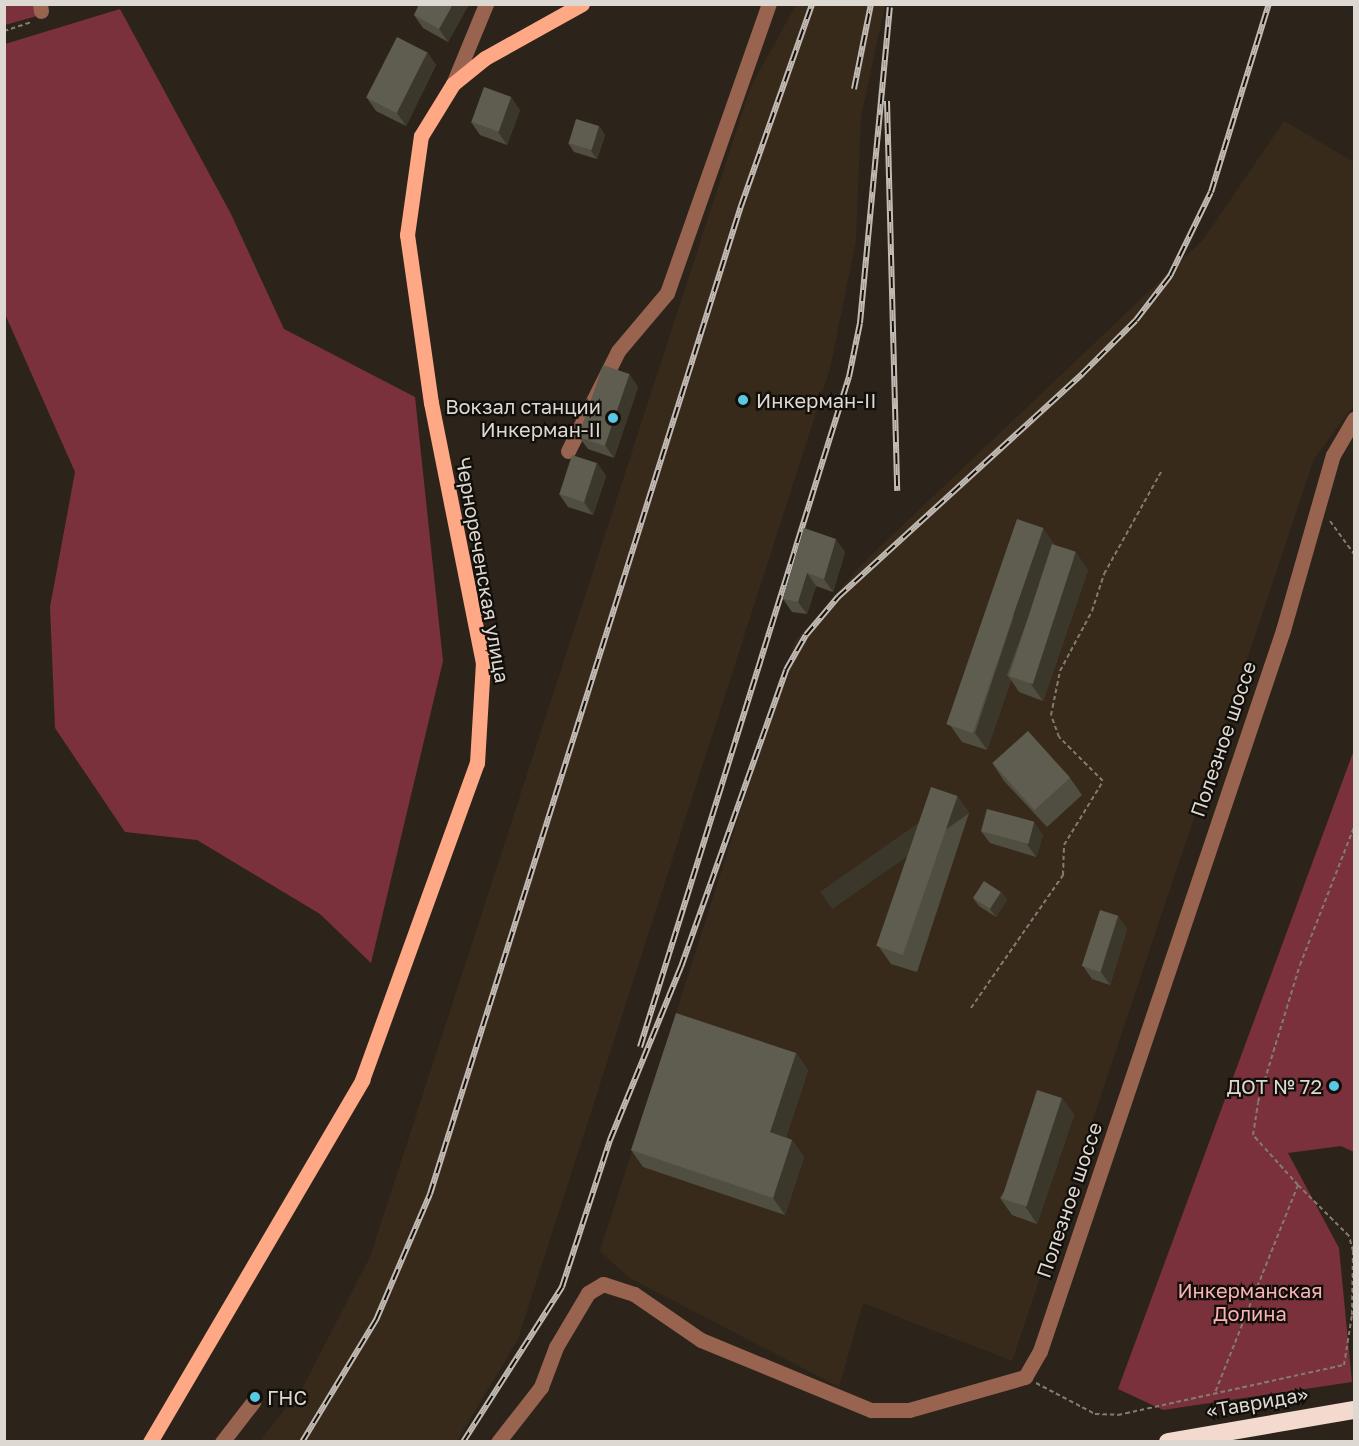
<!DOCTYPE html>
<html>
<head>
<meta charset="utf-8">
<style>
  body { margin:0 }
  #map { position:relative; width:1359px; height:1446px; overflow:hidden; background:#2c241a; font-family:"Golos Text",sans-serif }
  div>[style] { position:absolute }
  .built>* { inset:0; background:#372a1b }
  .green>* { inset:0; background:#7a313b }
  .path>* { height:2px; margin-top:-1px; transform-origin:0; background:repeating-linear-gradient(90deg,#817b72 0 4.5px,transparent 0 7.5px) }
  .minor>* { height:15px; margin:-7.5px; padding:0 7.5px; transform-origin:7.5px; border-radius:7.5px; background:#98644f }
  .major>* { height:15px; margin:-7.5px; padding:0 7.5px; transform-origin:7.5px; border-radius:7.5px; background:#fea885 }
  .highway>* { height:18px; margin:-9px; padding:0 9px; transform-origin:9px; border-radius:9px; background:#f4d9ce }
  .rail>* { height:6px; margin-top:-3px; transform-origin:0; background:repeating-linear-gradient(90deg,#120e0a 0 11px,#c1bbb4 0 22px); box-sizing:border-box; border-block:2px solid #c1bbb4 }
  .wall>* { inset:0; background:#504e41 }
  .shaded-wall>* { inset:0; background:#3b372b; transform-origin:0 0 }
  .building>* { inset:0; background:#5f5d50; transform-origin:0 0 }
  .dots>* { width:16px; height:16px; translate:-50% -50%; box-sizing:border-box; border:3px solid #120e0a; border-radius:50% }
  span { translate:-50% -50%; white-space:nowrap; text-align:center; line-height:1.15; -webkit-text-stroke:4.5px #120e0a; paint-order:stroke }
  .poi-label { font-size:20px; color:#ddd8d1 }
  .left { translate:0 -50%; text-align:left }
  .right { translate:-100% -50%; text-align:right }
  .street-label { font-size:20px; color:#ddd8d1 }
  .park-label { font-size:20px; color:#f9b3b8 }
  .frame { position:absolute; inset:0; border:6px solid #ddd8d1; pointer-events:none }
</style>
</head>
<body>
<div id="map">
  <div class="built">
    <div style="clip-path:polygon(796px 5px,885px 5px,861px 117px,856px 240px,830px 369px,518px 1339px,457px 1441px,260px 1441px,304px 1385px,370px 1257px,751px 86px)"></div>
    <div style="clip-path:polygon(1284px 121px,1354px 162px,1354px 405px,1314px 459px,1012px 1361px,863px 1303px,839px 1387px,628px 1277px,600px 1251px,795px 641px,863px 563px,1203px 240px)"></div>
  </div>
  <div class="green">
    <div style="clip-path:polygon(4px 5px,35px 5px,37px 16px,5px 25px)"></div>
    <div style="clip-path:polygon(120px 9px,231px 214px,284px 329px,415px 397px,443px 661px,371px 963px,320px 914px,197px 840px,125px 832px,55px 728px,50px 607px,75px 472px,5px 314px,5px 44px)"></div>
    <div style="clip-path:polygon(1354px 750px,1354px 1152px,1341px 1146px,1288px 1153px,1339px 1248px,1352px 1382px,1163px 1410px,1118px 1389px)"></div>
  </div>
  <div class="path">
    <div style="left:4px;top:31px;width:29px;rotate:-18deg"></div>
    <div style="left:1330px;top:521px;width:41px;rotate:54deg"></div>
    <div style="left:971px;top:1008px;width:162px;rotate:-55.3deg"></div>
    <div style="left:1063px;top:875px;width:30px;rotate:-88deg"></div>
    <div style="left:1064px;top:845px;width:75px;rotate:-58.6deg"></div>
    <div style="left:1103px;top:781px;width:62px;rotate:-135deg"></div>
    <div style="left:1059px;top:737px;width:23px;rotate:-110deg"></div>
    <div style="left:1051px;top:715px;width:45px;rotate:-78.4deg"></div>
    <div style="left:1060px;top:671px;width:68px;rotate:-61.9deg"></div>
    <div style="left:1092px;top:611px;width:39px;rotate:-72deg"></div>
    <div style="left:1104px;top:574px;width:117px;rotate:-60.8deg"></div>
    <div style="left:1298px;top:1185px;width:67px;rotate:-132deg"></div>
    <div style="left:1253px;top:1135px;width:33px;rotate:-81deg"></div>
    <div style="left:1258px;top:1102px;width:143px;rotate:-73deg"></div>
    <div style="left:1300px;top:965px;width:148px;rotate:-68.6deg"></div>
    <div style="left:1036px;top:1383px;width:67px;rotate:27.7deg"></div>
    <div style="left:1095px;top:1414px;width:23px;rotate:2deg"></div>
    <div style="left:1118px;top:1415px;width:231px;rotate:-12.5deg"></div>
    <div style="left:1344px;top:1365px;width:51px;rotate:-80.9deg"></div>
    <div style="left:1352px;top:1315px;width:64px;rotate:-89.1deg"></div>
    <div style="left:1353px;top:1251px;width:16px;rotate:-105deg"></div>
    <div style="left:1349px;top:1236px;width:72px;rotate:-135deg"></div>
    <div style="left:1298px;top:1185px;width:223px;rotate:111.8deg"></div>
  </div>
  <div class="minor">
    <div style="left:40px;top:4px;width:7px;rotate:82deg"></div>
    <div style="left:453px;top:84px;width:87px;rotate:-67.6deg"></div>
    <div style="left:568px;top:451px;width:112px;rotate:-63.4deg"></div>
    <div style="left:618px;top:351px;width:76px;rotate:-49.8deg"></div>
    <div style="left:667px;top:293px;width:306px;rotate:-70.6deg"></div>
    <div style="left:222px;top:1442px;width:51px;rotate:-52.2deg"></div>
    <div style="left:498px;top:1442px;width:70px;rotate:-52deg"></div>
    <div style="left:541px;top:1387px;width:43px;rotate:-69.4deg"></div>
    <div style="left:556px;top:1347px;width:63px;rotate:-59.3deg"></div>
    <div style="left:588px;top:1293px;width:17px;rotate:-31deg"></div>
    <div style="left:603px;top:1284px;width:33px;rotate:18deg"></div>
    <div style="left:634px;top:1294px;width:81px;rotate:34.5deg"></div>
    <div style="left:701px;top:1340px;width:184px;rotate:22.4deg"></div>
    <div style="left:871px;top:1410px;width:38px"></div>
    <div style="left:909px;top:1410px;width:121px;rotate:-15.9deg"></div>
    <div style="left:1025px;top:1377px;width:30px;rotate:-60deg"></div>
    <div style="left:1040px;top:1351px;width:761px;rotate:-71.37deg"></div>
    <div style="left:1283px;top:630px;width:182px;rotate:-74.1deg"></div>
    <div style="left:1333px;top:455px;width:42px;rotate:-59.7deg"></div>
  </div>
  <div class="major">
    <div style="left:150px;top:1442px;width:420px;rotate:-59.6deg"></div>
    <div style="left:362px;top:1080px;width:337px;rotate:-70.1deg"></div>
    <div style="left:477px;top:763px;width:100px;rotate:-86.6deg"></div>
    <div style="left:483px;top:663px;width:265px;rotate:-101.3deg"></div>
    <div style="left:431px;top:403px;width:170px;rotate:-98.1deg"></div>
    <div style="left:407px;top:235px;width:100px;rotate:-82deg"></div>
    <div style="left:421px;top:136px;width:61px;rotate:-58.4deg"></div>
    <div style="left:453px;top:84px;width:41px;rotate:-39.1deg"></div>
    <div style="left:485px;top:58px;width:111px;rotate:-29.1deg"></div>
  </div>
  <div class="highway">
    <div style="left:1168px;top:1442px;width:189px;rotate:-9.8deg"></div>
  </div>
  <div class="rail">
    <div style="left:854px;top:89px;width:87px;rotate:-78.7deg"></div>
    <div style="left:887px;top:101px;width:390px;rotate:88.5deg"></div>
    <div style="left:640px;top:1047px;width:702px;rotate:-72.68deg"></div>
    <div style="left:849px;top:377px;width:55px;rotate:-78.5deg"></div>
    <div style="left:860px;top:323px;width:317px;rotate:-84.6deg"></div>
    <div style="left:302px;top:1442px;width:143px;rotate:-58.8deg"></div>
    <div style="left:376px;top:1320px;width:137px;rotate:-66.8deg"></div>
    <div style="left:430px;top:1194px;width:1036px;rotate:-72.53deg"></div>
    <div style="left:741px;top:206px;width:214px;rotate:-70.6deg"></div>
    <div style="left:463px;top:1442px;width:184px;rotate:-57.4deg"></div>
    <div style="left:562px;top:1287px;width:155px;rotate:-71.9deg"></div>
    <div style="left:610px;top:1140px;width:187px;rotate:-67.7deg"></div>
    <div style="left:681px;top:967px;width:315px;rotate:-70.5deg"></div>
    <div style="left:786px;top:670px;width:40px;rotate:-60.3deg"></div>
    <div style="left:806px;top:635px;width:50px;rotate:-49.9deg"></div>
    <div style="left:838px;top:597px;width:331px;rotate:-42.4deg"></div>
    <div style="left:1082px;top:374px;width:76px;rotate:-45deg"></div>
    <div style="left:1136px;top:320px;width:56px;rotate:-52.3deg"></div>
    <div style="left:1170px;top:276px;width:93px;rotate:-64deg"></div>
    <div style="left:1211px;top:192px;width:197px;rotate:-72.9deg"></div>
  </div>
  <div class="wall">
    <div style="clip-path:polygon(469px 4px,448px 42px,423px 28px,414px 15px)"></div>
    <div style="clip-path:polygon(427px 52px,436px 65px,406px 126px,376px 111px,367px 98px)"></div>
    <div style="clip-path:polygon(520px 110px,507px 145px,480px 135px,471px 122px)"></div>
    <div style="clip-path:polygon(599px 126px,605px 135px,597px 159px,574px 152px,568px 143px)"></div>
    <div style="clip-path:polygon(629px 374px,638px 387px,614px 458px,588px 449px,579px 437px)"></div>
    <div style="clip-path:polygon(597px 463px,606px 476px,593px 515px,568px 507px,559px 494px)"></div>
    <div style="clip-path:polygon(804px 528px,845px 552px,833px 592px,816px 586px,807px 614px,792px 612px,783px 599px)"></div>
    <div style="clip-path:polygon(1055px 545px,1088px 570px,1043px 701px,1019px 692px,1011px 680px,987px 750px,962px 742px,950px 725px)"></div>
    <div style="clip-path:polygon(993px 764px,1070px 778px,1082px 795px,1047px 827px,1004px 781px)"></div>
    <div style="clip-path:polygon(957px 796px,969px 813px,917px 972px,891px 964px,879px 947px)"></div>
    <div style="clip-path:polygon(981px 831px,1043px 835px,1036px 857px,990px 843px)"></div>
    <div style="clip-path:polygon(1001px 892px,1007px 900px,996px 917px,979px 906px,973px 898px)"></div>
    <div style="clip-path:polygon(1118px 916px,1127px 929px,1110px 985px,1092px 979px,1083px 966px)"></div>
    <div style="clip-path:polygon(796px 1053px,808px 1070px,786px 1137px,792px 1140px,804px 1157px,785px 1215px,643px 1167px,631px 1150px)"></div>
    <div style="clip-path:polygon(1062px 1098px,1074px 1115px,1037px 1224px,1012px 1215px,1000px 1198px)"></div>
  </div>
  <div class="shaded-wall">
    <div style="clip-path:polygon(453px 4px,469px 4px,448px 42px,439px 29px)"></div>
    <div style="clip-path:polygon(427px 52px,436px 65px,406px 126px,397px 113px)"></div>
    <div style="clip-path:polygon(511px 97px,520px 110px,507px 145px,498px 132px)"></div>
    <div style="clip-path:polygon(599px 126px,605px 135px,597px 159px,591px 151px)"></div>
    <div style="clip-path:polygon(629px 374px,638px 387px,614px 458px,605px 445px)"></div>
    <div style="clip-path:polygon(597px 463px,606px 476px,593px 515px,584px 502px)"></div>
    <div style="clip-path:polygon(1043px 528px,1055px 545px,1007px 675px,1011px 680px,987px 750px,975px 733px)"></div>
    <div style="clip-path:polygon(836px 539px,845px 552px,833px 592px,824px 579px)"></div>
    <div style="clip-path:polygon(1076px 552px,1088px 570px,1043px 701px,1031px 684px)"></div>
    <div style="clip-path:polygon(807px 573px,816px 586px,807px 614px,798px 602px)"></div>
    <div style="left:957px;top:796px;width:21px;height:167px;rotate:55deg"></div>
    <div style="clip-path:polygon(1034px 822px,1043px 835px,1036px 857px,1027px 844px)"></div>
    <div style="clip-path:polygon(1001px 892px,1007px 900px,996px 917px,990px 909px)"></div>
    <div style="clip-path:polygon(1118px 916px,1127px 929px,1110px 985px,1101px 972px)"></div>
    <div style="clip-path:polygon(796px 1053px,808px 1070px,782px 1149px,770px 1132px)"></div>
    <div style="clip-path:polygon(1062px 1098px,1074px 1115px,1037px 1224px,1025px 1206px)"></div>
    <div style="clip-path:polygon(792px 1140px,804px 1157px,785px 1215px,773px 1198px)"></div>
  </div>
  <div class="building">
    <div style="clip-path:polygon(419px 4px,453px 4px,439px 29px,414px 15px)"></div>
    <div style="left:397px;top:37px;width:34px;height:68px;rotate:27deg"></div>
    <div style="left:484px;top:87px;width:29px;height:37px;rotate:20deg"></div>
    <div style="left:576px;top:119px;width:24px;height:25px;rotate:17deg"></div>
    <div style="left:603px;top:365px;width:28px;height:76px;rotate:19deg"></div>
    <div style="left:572px;top:455px;width:26px;height:41px;rotate:18deg"></div>
    <div style="left:1017px;top:519px;width:28px;height:217px;rotate:19deg"></div>
    <div style="clip-path:polygon(804px 528px,836px 539px,824px 579px,807px 573px,798px 602px,783px 599px)"></div>
    <div style="left:1052px;top:544px;width:25px;height:139px;rotate:18deg"></div>
    <div style="left:1028px;top:731px;width:63px;height:48px;rotate:48deg"></div>
    <div style="left:931px;top:787px;width:28px;height:168px;rotate:19deg"></div>
    <div style="left:987px;top:809px;width:49px;height:23px;rotate:15deg"></div>
    <div style="left:984px;top:881px;width:20px;height:20px;rotate:33deg"></div>
    <div style="left:1100px;top:910px;width:19px;height:59px;rotate:18deg"></div>
    <div style="clip-path:polygon(676px 1013px,796px 1053px,770px 1132px,792px 1140px,773px 1198px,631px 1150px)"></div>
    <div style="left:1037px;top:1090px;width:26px;height:114px;rotate:18deg"></div>
  </div>
  <div class="dots">
    <div style="left:743px;top:400px;background:#59c8e5"></div>
    <div style="left:613px;top:418px;background:#59c8e5"></div>
    <div style="left:1334px;top:1086px;background:#59c8e5"></div>
    <div style="left:255px;top:1397px;background:#59c8e5"></div>
  </div>
  <div class="poi-label">
    <span class="left" style="left:756px;top:400px">Инкерман-II</span>
    <span class="right" style="left:601px;top:418px">Вокзал станции<br>Инкерман-II</span>
    <span class="right" style="left:1322px;top:1086px">ДОТ № 72</span>
    <span class="left" style="left:267px;top:1397px">ГНС</span>
  </div>
  <div class="street-label">
    <span style="left:483px;top:570px;rotate:80deg">Чернореченская улица</span>
    <span style="left:1223px;top:739px;rotate:-71deg">Полезное шоссе</span>
    <span style="left:1069px;top:1200px;rotate:-71deg">Полезное шоссе</span>
    <span style="left:1257px;top:1402px;rotate:-10deg">«Таврида»</span>
  </div>
  <div class="park-label">
    <span style="left:1250px;top:1302px">Инкерманская<br>Долина</span>
  </div>
  <div class="frame"></div>
</div>
</body>
</html>
